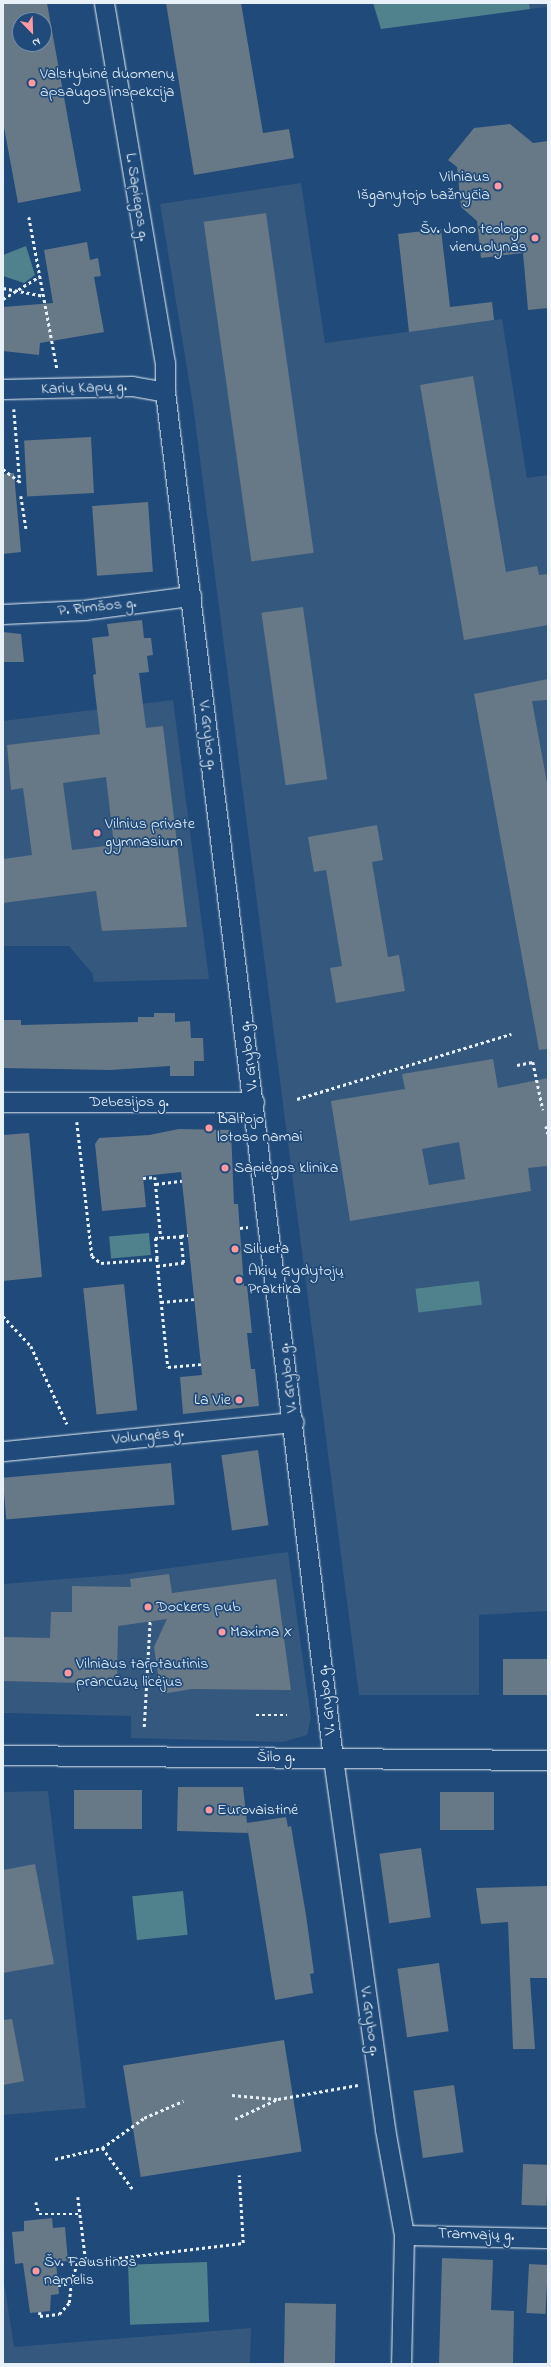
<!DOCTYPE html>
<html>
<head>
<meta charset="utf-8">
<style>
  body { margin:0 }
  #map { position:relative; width:551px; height:2367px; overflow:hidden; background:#1f4a7a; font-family:"Indie Flower",sans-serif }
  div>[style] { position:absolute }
  .built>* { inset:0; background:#35587e }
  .green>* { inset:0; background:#50828d; transform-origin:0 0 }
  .building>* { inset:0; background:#677887; transform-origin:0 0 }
  .path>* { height:2.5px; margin-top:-1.25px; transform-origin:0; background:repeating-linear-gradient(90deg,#e8f1f8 0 3px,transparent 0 6px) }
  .roads { filter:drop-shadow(0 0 1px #e8f1f8) drop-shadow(0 0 1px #e8f1f8) }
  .street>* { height:19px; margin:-9.5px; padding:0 9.5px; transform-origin:9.5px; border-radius:9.5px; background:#1f4a7a }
  .dots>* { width:11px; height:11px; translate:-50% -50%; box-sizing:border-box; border:2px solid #1f4a7a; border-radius:50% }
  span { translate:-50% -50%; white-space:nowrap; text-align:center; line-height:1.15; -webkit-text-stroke:3.5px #1f4a7a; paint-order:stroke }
  .poi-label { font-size:16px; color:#e8f1f8 }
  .left { translate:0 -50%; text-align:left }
  .right { translate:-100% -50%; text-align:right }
  .street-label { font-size:16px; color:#e8f1f8 }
  .frame { position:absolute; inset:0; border:4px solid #e8f1f8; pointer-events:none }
  .north { position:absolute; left:12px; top:12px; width:40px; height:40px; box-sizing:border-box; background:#1f4a7a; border:1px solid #6f8dac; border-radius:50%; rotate:157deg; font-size:11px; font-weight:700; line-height:16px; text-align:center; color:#e8f1f8 }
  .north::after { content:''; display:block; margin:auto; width:14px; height:18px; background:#ff9aa2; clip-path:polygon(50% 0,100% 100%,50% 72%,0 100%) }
</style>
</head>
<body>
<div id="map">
  <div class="built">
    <div style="clip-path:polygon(529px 3px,548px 3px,548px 7px,530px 9px)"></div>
    <div style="clip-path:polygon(301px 183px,325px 343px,502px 319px,527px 478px,548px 475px,548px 1611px,479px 1615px,479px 1695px,359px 1695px,193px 405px,160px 204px)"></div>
    <div style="clip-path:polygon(173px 700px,209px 979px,94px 982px,92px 973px,69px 946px,3px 946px,3px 721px)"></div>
    <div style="clip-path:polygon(288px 1552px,311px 1718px,307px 1735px,283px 1742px,131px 1738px,131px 1716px,3px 1713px,3px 1584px,126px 1574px)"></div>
    <div style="clip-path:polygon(48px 1791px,86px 2108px,3px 2115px,3px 1792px)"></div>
    <div style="clip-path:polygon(3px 2275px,14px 2347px,251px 2328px,250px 2364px,3px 2364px)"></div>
  </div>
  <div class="green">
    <div style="clip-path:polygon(373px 3px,529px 3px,530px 9px,381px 29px)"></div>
    <div style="clip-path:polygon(26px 246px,35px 275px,24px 283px,3px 276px,3px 255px)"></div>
    <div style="left:149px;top:1233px;width:22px;height:40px;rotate:85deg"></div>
    <div style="left:479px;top:1281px;width:24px;height:64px;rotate:83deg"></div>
    <div style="left:183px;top:1891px;width:44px;height:51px;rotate:84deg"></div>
    <div style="left:207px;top:2262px;width:60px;height:79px;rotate:88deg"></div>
  </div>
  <div class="building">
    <div style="clip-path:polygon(evenodd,3px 3px,47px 3px,81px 191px,18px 203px,3px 122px,3px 3px,20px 20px,44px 20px,44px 44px,20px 44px,20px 20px)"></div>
    <div style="clip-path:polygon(166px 3px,241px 3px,263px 133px,289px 129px,294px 158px,194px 175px)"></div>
    <div style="clip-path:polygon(510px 124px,533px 143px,548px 141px,548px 308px,528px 310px,523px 253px,481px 258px,477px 221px,461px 207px,457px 167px,448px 160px,474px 128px)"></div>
    <div style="left:266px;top:213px;width:343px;height:63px;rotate:82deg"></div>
    <div style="clip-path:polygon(441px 229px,450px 307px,492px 302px,494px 320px,409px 332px,398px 234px)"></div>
    <div style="clip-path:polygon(87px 242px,90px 260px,98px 258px,101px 276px,94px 277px,104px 332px,40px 343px,39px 355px,3px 351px,3px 307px,53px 303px,44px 250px)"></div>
    <div style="clip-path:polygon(473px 376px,506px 572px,537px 566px,539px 575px,548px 574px,548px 625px,464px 640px,420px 385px)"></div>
    <div style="left:91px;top:437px;width:56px;height:67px;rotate:87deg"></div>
    <div style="clip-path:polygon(14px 473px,21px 552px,3px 554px,3px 474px)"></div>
    <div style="left:148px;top:502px;width:70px;height:56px;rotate:86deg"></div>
    <div style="left:303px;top:607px;width:174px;height:42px;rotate:82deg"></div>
    <div style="clip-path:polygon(evenodd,142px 620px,144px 638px,151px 638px,153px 655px,147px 656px,149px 672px,139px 673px,146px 728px,163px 726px,187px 927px,102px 931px,96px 891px,3px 903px,3px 859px,32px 855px,23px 788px,11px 790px,7px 745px,100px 734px,93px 675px,96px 674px,92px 638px,109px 636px,107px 624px,142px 620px,106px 777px,114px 845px,72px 850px,63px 783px,106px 777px)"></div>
    <div style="clip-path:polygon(3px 632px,21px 634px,24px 662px,3px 662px)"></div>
    <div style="clip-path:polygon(548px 679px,548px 700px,532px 701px,548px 788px,548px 1049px,539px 1050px,474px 694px)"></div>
    <div style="clip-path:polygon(377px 825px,383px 860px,372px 862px,388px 957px,399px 955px,405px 991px,336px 1003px,330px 968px,342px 966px,326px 870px,314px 872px,308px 837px)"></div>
    <div style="clip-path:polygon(154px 1013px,175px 1013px,175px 1022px,190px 1021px,191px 1038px,203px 1038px,204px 1061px,194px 1061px,194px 1076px,170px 1076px,170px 1066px,110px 1070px,3px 1068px,3px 1020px,21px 1020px,21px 1025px,138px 1022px,138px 1017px,154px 1017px)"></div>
    <div style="clip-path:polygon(evenodd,493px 1059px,498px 1088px,548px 1078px,548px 1166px,528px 1168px,531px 1191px,350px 1221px,331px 1101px,405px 1089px,402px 1074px,493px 1059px,459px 1142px,465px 1179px,429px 1185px,422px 1149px,459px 1142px)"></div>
    <div style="clip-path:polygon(179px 1129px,231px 1130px,234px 1204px,238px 1204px,244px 1286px,247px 1286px,252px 1333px,247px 1333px,251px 1369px,255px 1369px,259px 1406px,183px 1414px,180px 1377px,202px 1375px,181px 1172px,143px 1176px,146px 1207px,102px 1211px,95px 1144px,99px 1138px,149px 1135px)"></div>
    <div style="clip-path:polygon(29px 1133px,42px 1277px,3px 1281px,3px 1135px)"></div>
    <div style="left:124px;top:1284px;width:127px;height:41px;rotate:84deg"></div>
    <div style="left:258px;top:1450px;width:76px;height:37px;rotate:82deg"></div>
    <div style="left:171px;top:1463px;width:42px;height:169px;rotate:85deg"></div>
    <div style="clip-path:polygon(169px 1574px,172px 1593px,276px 1579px,291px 1690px,192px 1689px,161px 1694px,154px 1647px,167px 1619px,118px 1626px,117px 1684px,3px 1681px,3px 1637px,50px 1638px,51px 1612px,72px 1612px,72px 1586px,131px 1587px,130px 1579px)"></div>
    <div style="left:503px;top:1659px;width:45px;height:36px"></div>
    <div style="clip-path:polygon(178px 1787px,243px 1787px,247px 1823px,286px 1817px,288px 1827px,291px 1826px,306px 1915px,314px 1973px,310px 1974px,313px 1993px,275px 2000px,247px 1826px,248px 1833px,177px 1831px)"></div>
    <div style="left:74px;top:1790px;width:68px;height:39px"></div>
    <div style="left:440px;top:1792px;width:54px;height:38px"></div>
    <div style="left:421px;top:1848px;width:70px;height:42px;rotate:82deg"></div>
    <div style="clip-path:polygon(35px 1864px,54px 1964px,3px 1973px,3px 1870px)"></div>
    <div style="clip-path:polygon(548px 1886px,548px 1978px,530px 1978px,535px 2049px,513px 2049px,508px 1922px,481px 1924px,476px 1888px)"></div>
    <div style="left:439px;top:1963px;width:69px;height:42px;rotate:82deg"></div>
    <div style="clip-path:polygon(12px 2019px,24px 2081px,3px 2085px,3px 2020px)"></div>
    <div style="left:284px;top:2040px;width:113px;height:163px;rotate:81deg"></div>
    <div style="left:454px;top:2085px;width:68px;height:41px;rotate:82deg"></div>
    <div style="left:523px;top:2164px;width:25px;height:41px;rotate:2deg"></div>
    <div style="clip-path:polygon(52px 2218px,53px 2228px,65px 2227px,68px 2261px,56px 2262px,59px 2294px,51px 2295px,50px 2311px,30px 2313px,23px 2263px,15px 2264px,12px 2232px,24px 2231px,24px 2221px)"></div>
    <div style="clip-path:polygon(442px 2258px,493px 2260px,491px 2310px,514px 2311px,513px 2364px,439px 2364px)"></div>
    <div style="left:529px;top:2264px;width:19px;height:49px;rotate:3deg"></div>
    <div style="left:285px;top:2303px;width:51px;height:61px;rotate:1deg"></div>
  </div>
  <div class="path">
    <div style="left:29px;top:217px;width:154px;rotate:79.5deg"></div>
    <div style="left:3px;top:288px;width:42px;rotate:11deg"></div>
    <div style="left:3px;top:299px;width:44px;rotate:-31.9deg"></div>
    <div style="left:14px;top:409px;width:74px;rotate:85.4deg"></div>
    <div style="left:3px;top:469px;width:21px;rotate:37deg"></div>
    <div style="left:21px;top:496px;width:33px;rotate:81deg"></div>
    <div style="left:517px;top:1065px;width:16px;rotate:-11deg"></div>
    <div style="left:533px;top:1062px;width:49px;rotate:78.2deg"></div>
    <div style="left:297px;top:1099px;width:224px;rotate:-16.9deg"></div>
    <div style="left:77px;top:1122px;width:135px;rotate:83.6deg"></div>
    <div style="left:92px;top:1256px;width:11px;rotate:38deg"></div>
    <div style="left:101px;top:1263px;width:56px;rotate:-4.1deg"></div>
    <div style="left:157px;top:1259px;width:109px;rotate:84.2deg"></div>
    <div style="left:168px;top:1367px;width:33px;rotate:-5deg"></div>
    <div style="left:546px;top:1126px;width:8px;rotate:76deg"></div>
    <div style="left:143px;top:1178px;width:12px;rotate:-5deg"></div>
    <div style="left:155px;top:1177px;width:61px;rotate:84.4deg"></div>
    <div style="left:156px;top:1184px;width:26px;rotate:-7deg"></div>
    <div style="left:240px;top:1228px;width:8px;rotate:-7deg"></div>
    <div style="left:181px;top:1236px;width:7px;rotate:-8deg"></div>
    <div style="left:157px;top:1259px;width:21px;rotate:-95deg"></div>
    <div style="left:155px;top:1238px;width:26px;rotate:-4deg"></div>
    <div style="left:181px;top:1236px;width:27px;rotate:84deg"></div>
    <div style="left:184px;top:1263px;width:26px;rotate:173deg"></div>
    <div style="left:161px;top:1302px;width:33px;rotate:-5deg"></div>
    <div style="left:3px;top:1316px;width:41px;rotate:47deg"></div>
    <div style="left:31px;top:1346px;width:86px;rotate:65.2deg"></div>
    <div style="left:256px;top:1715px;width:31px"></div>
    <div style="left:144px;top:1727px;width:106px;rotate:-86.8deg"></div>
    <div style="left:232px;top:2095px;width:45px;rotate:5.1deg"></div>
    <div style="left:235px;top:2119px;width:47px;rotate:-24.9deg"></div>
    <div style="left:278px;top:2099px;width:81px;rotate:-9.9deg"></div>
    <div style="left:55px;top:2159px;width:48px;rotate:-13.2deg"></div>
    <div style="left:132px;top:2189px;width:51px;rotate:-126.2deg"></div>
    <div style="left:102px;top:2148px;width:52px;rotate:-35.5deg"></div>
    <div style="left:144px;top:2118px;width:43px;rotate:-23.6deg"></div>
    <div style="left:78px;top:2197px;width:65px;rotate:83deg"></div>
    <div style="left:36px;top:2202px;width:12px;rotate:76deg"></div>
    <div style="left:39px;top:2214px;width:41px"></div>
    <div style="left:58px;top:2285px;width:13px;rotate:-9deg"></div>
    <div style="left:71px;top:2283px;width:21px;rotate:-73deg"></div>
    <div style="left:77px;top:2263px;width:167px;rotate:-6.9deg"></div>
    <div style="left:243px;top:2243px;width:68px;rotate:-93.4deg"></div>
    <div style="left:40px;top:2312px;width:4px;rotate:90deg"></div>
    <div style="left:40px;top:2316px;width:19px;rotate:-6deg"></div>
    <div style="left:59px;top:2314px;width:15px;rotate:-48deg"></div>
    <div style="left:69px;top:2303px;width:20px;rotate:-84deg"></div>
  </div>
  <div class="roads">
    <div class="street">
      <div style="left:104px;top:3px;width:365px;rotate:80.4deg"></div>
      <div style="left:165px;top:363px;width:29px;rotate:90deg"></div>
      <div style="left:165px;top:392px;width:1376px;rotate:82.99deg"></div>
      <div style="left:333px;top:1758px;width:375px;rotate:82deg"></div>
      <div style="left:385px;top:2129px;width:108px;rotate:79.8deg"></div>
      <div style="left:404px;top:2235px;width:129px;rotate:91.3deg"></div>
      <div style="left:3px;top:389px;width:129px;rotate:-1.3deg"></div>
      <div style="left:132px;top:386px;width:34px;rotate:10deg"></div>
      <div style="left:3px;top:614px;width:81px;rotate:-2.8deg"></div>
      <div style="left:84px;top:610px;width:108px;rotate:-7.5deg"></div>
      <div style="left:3px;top:1102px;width:251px"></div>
      <div style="left:3px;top:1451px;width:292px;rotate:-5.7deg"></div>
      <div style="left:3px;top:1755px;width:545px;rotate:0.53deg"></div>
      <div style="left:404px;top:2235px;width:144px;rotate:1.2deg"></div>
    </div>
  </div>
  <div class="dots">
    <div style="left:32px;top:83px;background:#ff9aa2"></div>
    <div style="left:498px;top:186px;background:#ff9aa2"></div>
    <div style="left:535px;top:238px;background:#ff9aa2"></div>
    <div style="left:97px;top:833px;background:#ff9aa2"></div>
    <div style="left:209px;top:1128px;background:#ff9aa2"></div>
    <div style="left:225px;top:1168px;background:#ff9aa2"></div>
    <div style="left:235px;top:1249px;background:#ff9aa2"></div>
    <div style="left:239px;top:1280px;background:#ff9aa2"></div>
    <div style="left:239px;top:1400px;background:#ff9aa2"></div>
    <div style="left:148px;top:1607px;background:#ff9aa2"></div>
    <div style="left:222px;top:1632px;background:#ff9aa2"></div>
    <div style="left:68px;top:1673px;background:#ff9aa2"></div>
    <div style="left:209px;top:1810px;background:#ff9aa2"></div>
    <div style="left:36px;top:2271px;background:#ff9aa2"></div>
  </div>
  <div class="poi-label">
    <span class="left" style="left:40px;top:83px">Valstybinė duomenų<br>apsaugos inspekcija</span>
    <span class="right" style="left:490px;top:186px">Vilniaus<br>Išganytojo bažnyčia</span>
    <span class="right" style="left:527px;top:238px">Šv. Jono teologo<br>vienuolynas</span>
    <span class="left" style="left:105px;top:833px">Vilnius private<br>gymnasium</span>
    <span class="left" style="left:217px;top:1128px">Baltojo<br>lotoso namai</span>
    <span class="left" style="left:234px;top:1168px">Sapiegos klinika</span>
    <span class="left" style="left:243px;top:1249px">Silueta</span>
    <span class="left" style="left:248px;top:1280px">Akių Gydytojų<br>Praktika</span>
    <span class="right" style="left:231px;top:1400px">La Vie</span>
    <span class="left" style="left:156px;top:1607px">Dockers pub</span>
    <span class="left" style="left:230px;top:1632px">Maxima X</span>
    <span class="left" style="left:76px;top:1673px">Vilniaus tarptautinis<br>prancūzų licėjus</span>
    <span class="left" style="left:217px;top:1810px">Eurovaistinė</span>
    <span class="left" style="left:44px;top:2271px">Šv. Faustinos<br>namelis</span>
  </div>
  <div class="street-label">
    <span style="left:137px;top:197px;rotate:81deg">L. Sapiegos g.</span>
    <span style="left:84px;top:388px;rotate:-2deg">Karių Kapų g.</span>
    <span style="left:97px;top:607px;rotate:-6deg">P. Rimšos g.</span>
    <span style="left:208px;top:735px;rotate:83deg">V. Grybo g.</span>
    <span style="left:249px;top:1056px;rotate:-97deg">V. Grybo g.</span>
    <span style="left:129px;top:1102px">Debesijos g.</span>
    <span style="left:288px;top:1378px;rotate:-97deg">V. Grybo g.</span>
    <span style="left:148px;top:1436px;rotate:-6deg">Volungės g.</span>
    <span style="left:327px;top:1700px;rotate:-97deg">V. Grybo g.</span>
    <span style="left:276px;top:1757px">Šilo g.</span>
    <span style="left:370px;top:2021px;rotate:82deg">V. Grybo g.</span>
    <span style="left:476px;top:2235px;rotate:2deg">Tramvajų g.</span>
  </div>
  <div class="frame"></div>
  <div class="north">N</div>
</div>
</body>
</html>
